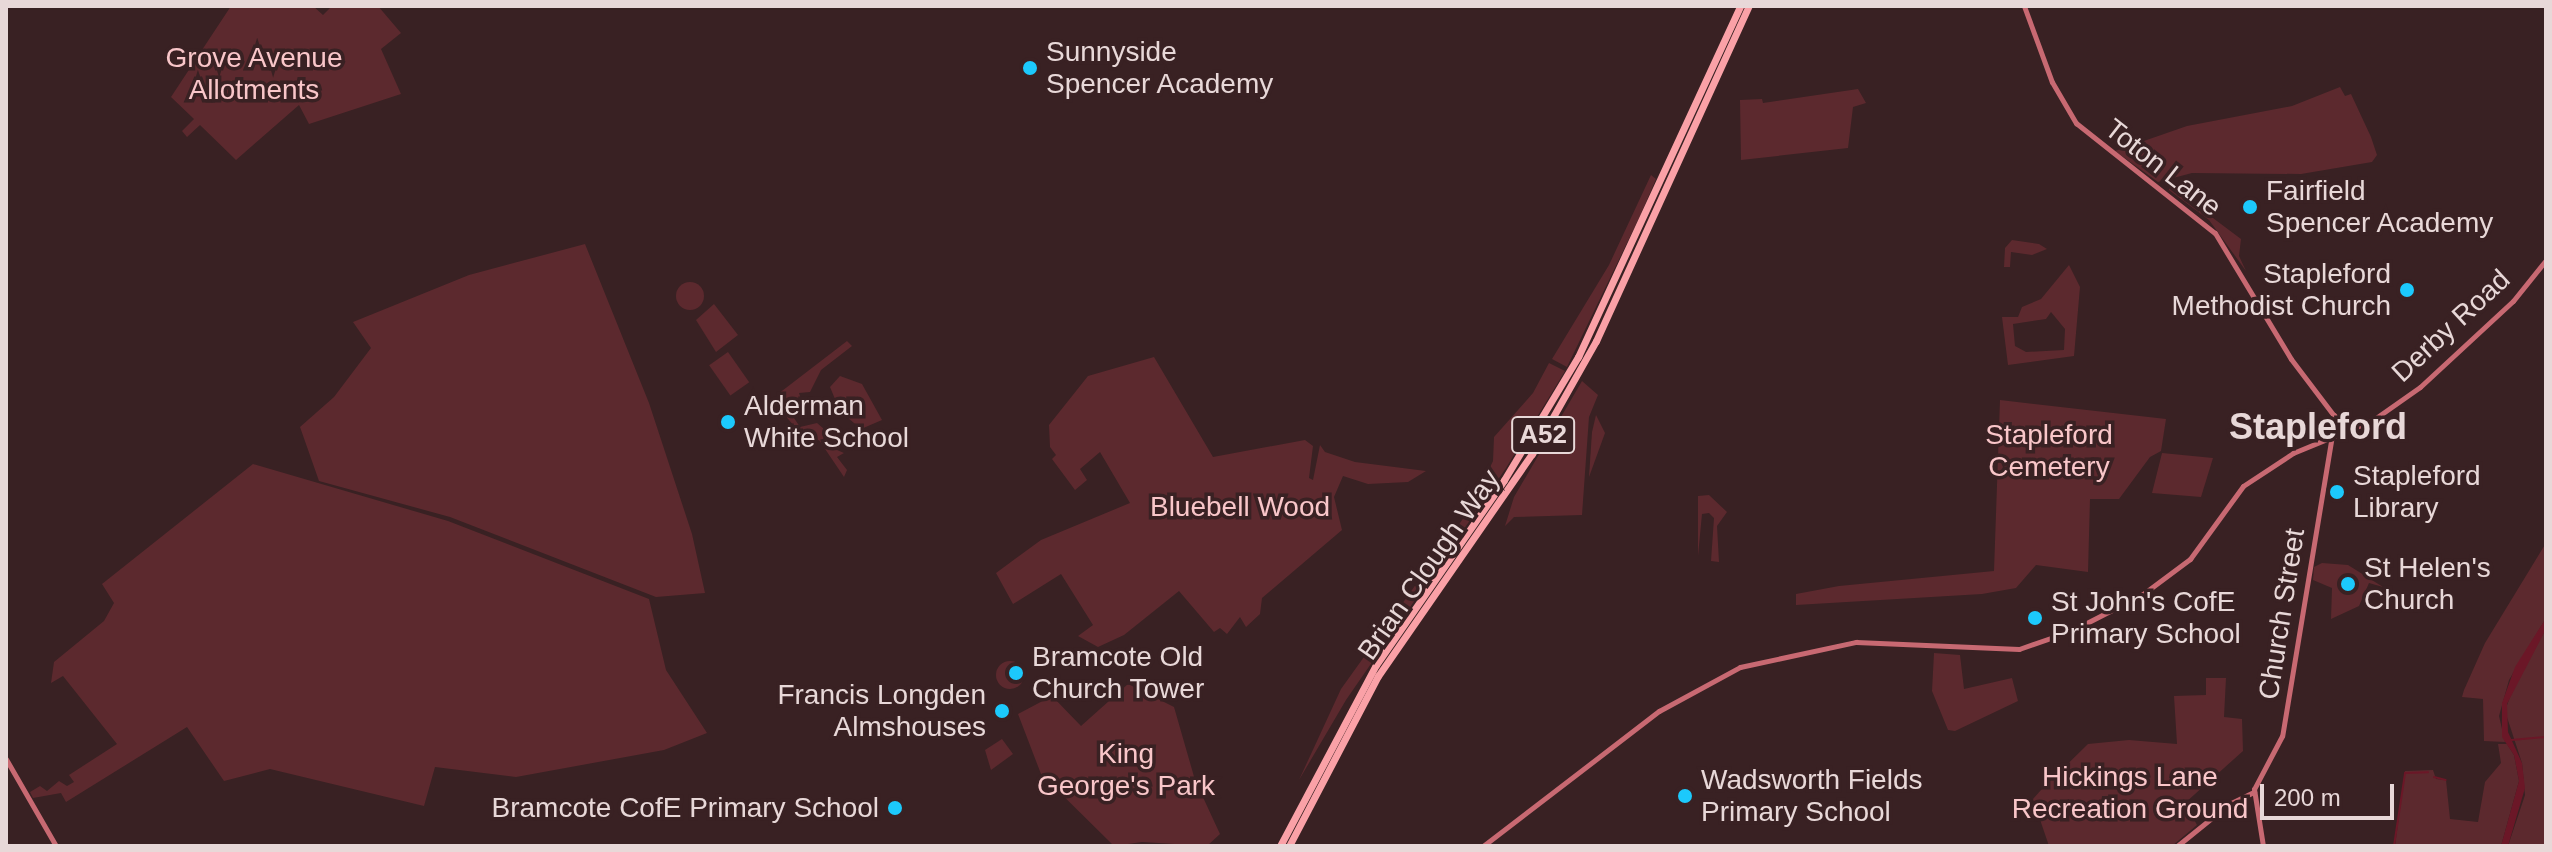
<!DOCTYPE html>
<html>
<head>
<meta charset="utf-8">
<style>
  body { margin:0 }
  #map { position:relative; width:2552px; height:852px; overflow:hidden; background:#392123; font-family:Arial,sans-serif }
  div>[style] { position:absolute }
  .green>* { inset:0; background:#5c292e; transform-origin:0 0 }
  .round { border-radius:50% }
  .water>* { inset:0; background:#6b1727 }
  .stream>* { height:2px; margin:-1px; padding:0 1px; transform-origin:1px; border-radius:1px; background:#6b1727 }
  .secondary>* { height:5px; margin:-2.5px; padding:0 2.5px; transform-origin:2.5px; border-radius:2.5px; background:#c86972 }
  .highway>* { height:7px; margin:-3.5px; padding:0 3.5px; transform-origin:3.5px; border-radius:3.5px; background:#faa1a7 }
  .dots>* { width:22px; height:22px; translate:-50% -50%; box-sizing:border-box; border:4px solid #392123; border-radius:50% }
  span { translate:-50% -50%; white-space:nowrap; text-align:center; line-height:1.15; -webkit-text-stroke:7px #392123; paint-order:stroke }
  .shield-label span { padding:2px 6px; background:#392123; border:2px solid; border-radius:6px; -webkit-text-stroke-width:0 }
  .shield-label { font-size:26px; color:#e8d8d8; font-weight:700 }
  .poi-label { font-size:28px; color:#e8d8d8 }
  .left { translate:0 -50%; text-align:left }
  .right { translate:-100% -50%; text-align:right }
  .park-label { font-size:28px; color:#f9c6c9 }
  .street-label { font-size:28px; color:#e8d8d8 }
  .district-label { font-size:36px; color:#e8d8d8; font-weight:700 }
  .frame { position:absolute; inset:0; border:8px solid #e8d8d8; pointer-events:none }
  .scale { position:absolute; left:2260px; top:784px; width:134px; height:36px; box-sizing:border-box; border:4px solid #e8d8d8; border-top:0; padding-left:10px; font-size:24px; line-height:28px; white-space:nowrap; color:#e8d8d8; -webkit-text-stroke:6px #392123; paint-order:stroke }
</style>
</head>
<body>
<div id="map">
  <div class="green">
    <div style="clip-path:polygon(231px 6px,313px 6px,323px 15px,332px 6px,378px 6px,401px 33px,381px 49px,401px 94px,309px 124px,299px 105px,236px 160px,200px 125px,187px 137px,182px 131px,194px 119px,171px 97px)"></div>
    <div style="clip-path:polygon(2340px 87px,2345px 96px,2351px 94px,2371px 137px,2377px 155px,2372px 162px,2301px 174px,2192px 173px,2158px 182px,2115px 151px,2187px 126px,2292px 106px)"></div>
    <div style="clip-path:polygon(1858px 89px,1866px 103px,1853px 107px,1848px 148px,1741px 160px,1740px 100px,1762px 99px,1763px 103px)"></div>
    <div style="clip-path:polygon(1651px 175px,1656px 179px,1640px 216px,1567px 367px,1552px 359px,1609px 265px)"></div>
    <div style="clip-path:polygon(2169px 185px,2241px 239px,2239px 256px,2246px 271px,2209px 220px,2169px 190px)"></div>
    <div style="clip-path:polygon(2012px 240px,2039px 244px,2047px 249px,2032px 255px,2011px 252px,2010px 267px,2004px 267px,2005px 248px)"></div>
    <div style="clip-path:polygon(585px 244px,649px 403px,692px 534px,705px 593px,656px 597px,450px 517px,319px 481px,300px 427px,334px 397px,371px 348px,353px 322px,469px 275px)"></div>
    <div style="clip-path:polygon(evenodd,2069px 265px,2080px 287px,2074px 356px,2008px 365px,2002px 317px,2018px 317px,2022px 307px,2041px 299px,2069px 265px,2051px 312px,2065px 329px,2064px 350px,2026px 352px,2015px 346px,2013px 324px,2046px 319px,2051px 312px)"></div>
    <div class="round" style="left:676px;top:282px;width:28px;height:28px"></div>
    <div style="clip-path:polygon(714px 304px,738px 335px,716px 352px,696px 320px)"></div>
    <div style="clip-path:polygon(847px 341px,852px 346px,821px 370px,810px 392px,799px 393px,805px 411px,794px 418px,800px 427px,817px 423px,824px 429px,823px 444px,844px 453px,837px 457px,847px 470px,844px 477px,819px 440px,807px 444px,792px 432px,795px 427px,776px 405px,778px 394px)"></div>
    <div style="left:728px;top:352px;width:37px;height:23px;rotate:55deg"></div>
    <div style="clip-path:polygon(1154px 357px,1213px 457px,1305px 440px,1313px 446px,1309px 478px,1313px 480px,1320px 445px,1325px 452px,1355px 462px,1426px 471px,1408px 482px,1368px 484px,1343px 476px,1334px 497px,1342px 530px,1262px 598px,1260px 614px,1246px 627px,1240px 617px,1227px 634px,1220px 628px,1214px 632px,1179px 591px,1124px 635px,1098px 647px,1078px 636px,1093px 625px,1061px 574px,1013px 604px,996px 573px,1041px 540px,1130px 503px,1100px 452px,1080px 469px,1087px 480px,1075px 490px,1052px 459px,1056px 455px,1050px 447px,1049px 425px,1088px 376px)"></div>
    <div style="clip-path:polygon(1549px 363px,1565px 371px,1506px 468px,1346px 700px,1299px 780px,1341px 689px,1470px 509px,1493px 461px,1494px 437px,1533px 393px)"></div>
    <div style="clip-path:polygon(840px 376px,862px 384px,882px 420px,861px 429px,840px 411px,830px 387px)"></div>
    <div style="clip-path:polygon(1582px 381px,1598px 395px,1589px 417px,1582px 515px,1514px 517px,1505px 526px,1514px 497px)"></div>
    <div style="clip-path:polygon(2000px 400px,2166px 419px,2161px 451px,2150px 457px,2119px 499px,2090px 499px,2088px 572px,2036px 565px,2016px 588px,1982px 594px,1796px 605px,1796px 594px,1839px 586px,1994px 571px)"></div>
    <div style="clip-path:polygon(1596px 415px,1605px 433px,1589px 477px,1592px 432px)"></div>
    <div style="clip-path:polygon(2162px 453px,2213px 458px,2201px 497px,2152px 493px)"></div>
    <div style="clip-path:polygon(253px 464px,448px 521px,649px 599px,666px 670px,707px 733px,664px 750px,516px 777px,435px 767px,424px 806px,270px 769px,224px 781px,187px 727px,66px 802px,61px 793px,33px 798px,30px 792px,40px 786px,47px 791px,59px 781px,67px 786px,74px 782px,69px 775px,117px 744px,63px 676px,51px 683px,54px 662px,104px 621px,114px 603px,102px 584px)"></div>
    <div style="clip-path:polygon(1709px 495px,1727px 512px,1717px 526px,1719px 562px,1711px 561px,1714px 518px,1709px 513px,1702px 514px,1698px 556px,1698px 496px)"></div>
    <div style="clip-path:polygon(2546px 543px,2546px 618px,2509px 680px,2499px 716px,2505px 742px,2484px 741px,2483px 699px,2462px 697px,2464px 690px,2485px 643px)"></div>
    <div style="clip-path:polygon(2322px 563px,2348px 565px,2383px 587px,2369px 583px,2359px 606px,2331px 619px,2332px 588px,2313px 580px,2314px 567px)"></div>
    <div style="clip-path:polygon(2546px 629px,2546px 846px,2508px 846px,2525px 795px,2522px 763px,2505px 711px,2517px 677px)"></div>
    <div style="clip-path:polygon(1934px 653px,1960px 655px,1964px 689px,2012px 678px,2018px 701px,1955px 731px,1948px 730px,1932px 691px)"></div>
    <div class="round" style="left:996px;top:661px;width:28px;height:28px"></div>
    <div style="clip-path:polygon(2206px 678px,2226px 678px,2224px 717px,2242px 719px,2243px 751px,2185px 803px,2197px 825px,2172px 846px,2049px 846px,2033px 799px,2041px 790px,2088px 744px,2129px 740px,2177px 744px,2174px 696px,2206px 695px)"></div>
    <div style="clip-path:polygon(1128px 684px,1174px 707px,1195px 780px,1220px 834px,1207px 846px,1142px 842px,1114px 846px,1041px 774px,1018px 714px,1052px 696px,1081px 726px)"></div>
    <div style="clip-path:polygon(1002px 739px,1013px 754px,991px 770px,985px 750px)"></div>
    <div style="clip-path:polygon(2498px 744px,2507px 744px,2514px 755px,2519px 781px,2501px 846px,2395px 846px,2405px 771px,2433px 770px,2436px 779px,2446px 780px,2450px 819px,2478px 822px,2485px 782px,2501px 763px)"></div>
  </div>
  <div class="water">
    <div style="clip-path:polygon(2546px 618px,2546px 629px,2507px 704px,2508px 732px,2522px 763px,2525px 788px,2508px 846px,2501px 846px,2519px 781px,2514px 755px,2502px 737px,2502px 703px,2515px 667px)"></div>
  </div>
  <div class="stream">
    <div style="left:2511px;top:740px;width:35px;rotate:-5deg"></div>
    <div style="left:2434px;top:777px;width:12px;rotate:14deg"></div>
    <div style="left:2394px;top:846px;width:74px;rotate:-81.4deg"></div>
    <div style="left:2405px;top:773px;width:23px;rotate:-2deg"></div>
  </div>
  <div class="secondary">
    <div style="left:2024px;top:6px;width:81px;rotate:69.8deg"></div>
    <div style="left:2052px;top:82px;width:48px;rotate:59.7deg"></div>
    <div style="left:2076px;top:123px;width:177px;rotate:38.4deg"></div>
    <div style="left:2215px;top:233px;width:147px;rotate:58.9deg"></div>
    <div style="left:2291px;top:359px;width:73px;rotate:52.8deg"></div>
    <div style="left:2335px;top:417px;width:323px;rotate:99.4deg"></div>
    <div style="left:2282px;top:736px;width:60px;rotate:117.8deg"></div>
    <div style="left:2254px;top:789px;width:58px;rotate:81deg"></div>
    <div style="left:2334px;top:415px;width:21px;rotate:45deg"></div>
    <div style="left:6px;top:759px;width:100px;rotate:60.1deg"></div>
    <div style="left:1483px;top:846px;width:222px;rotate:-37.5deg"></div>
    <div style="left:1659px;top:711px;width:92px;rotate:-28.5deg"></div>
    <div style="left:1740px;top:667px;width:119px;rotate:-12.2deg"></div>
    <div style="left:1856px;top:642px;width:163px;rotate:2.5deg"></div>
    <div style="left:2019px;top:649px;width:55px;rotate:-19.1deg"></div>
    <div style="left:2071px;top:631px;width:81px;rotate:-27.2deg"></div>
    <div style="left:2143px;top:594px;width:59px;rotate:-36.7deg"></div>
    <div style="left:2190px;top:559px;width:90px;rotate:-54deg"></div>
    <div style="left:2243px;top:486px;width:60px;rotate:-33.4deg"></div>
    <div style="left:2293px;top:453px;width:87px;rotate:-22.4deg"></div>
    <div style="left:2373px;top:420px;width:57px;rotate:-35.1deg"></div>
    <div style="left:2420px;top:387px;width:127px;rotate:-42.8deg"></div>
    <div style="left:2513px;top:301px;width:53px;rotate:-51.2deg"></div>
    <div style="left:2177px;top:846px;width:67px;rotate:-38.9deg"></div>
    <div style="left:2229px;top:804px;width:28px;rotate:-26deg"></div>
  </div>
  <div class="highway">
    <div style="left:1280px;top:846px;width:205px;rotate:-62.1deg"></div>
    <div style="left:1376px;top:665px;width:225px;rotate:-55.3deg"></div>
    <div style="left:1504px;top:480px;width:144px;rotate:-59deg"></div>
    <div style="left:1578px;top:357px;width:387px;rotate:-65.2deg"></div>
    <div style="left:1289px;top:846px;width:192px;rotate:-62.4deg"></div>
    <div style="left:1378px;top:676px;width:270px;rotate:-55.3deg"></div>
    <div style="left:1532px;top:454px;width:130px;rotate:-60.5deg"></div>
    <div style="left:1596px;top:341px;width:368px;rotate:-65.5deg"></div>
  </div>
  <div class="dots">
    <div style="left:1030px;top:68px;background:#1cc9fc"></div>
    <div style="left:2250px;top:207px;background:#1cc9fc"></div>
    <div style="left:2407px;top:290px;background:#1cc9fc"></div>
    <div style="left:728px;top:422px;background:#1cc9fc"></div>
    <div style="left:2337px;top:492px;background:#1cc9fc"></div>
    <div style="left:2348px;top:584px;background:#1cc9fc"></div>
    <div style="left:2035px;top:618px;background:#1cc9fc"></div>
    <div style="left:1016px;top:673px;background:#1cc9fc"></div>
    <div style="left:1002px;top:711px;background:#1cc9fc"></div>
    <div style="left:1685px;top:796px;background:#1cc9fc"></div>
    <div style="left:895px;top:808px;background:#1cc9fc"></div>
  </div>
  <div class="shield-label">
    <span style="left:1543px;top:435px">A52</span>
  </div>
  <div class="poi-label">
    <span class="left" style="left:1046px;top:68px">Sunnyside<br>Spencer Academy</span>
    <span class="left" style="left:2266px;top:207px">Fairfield<br>Spencer Academy</span>
    <span class="right" style="left:2391px;top:290px">Stapleford<br>Methodist Church</span>
    <span class="left" style="left:744px;top:422px">Alderman<br>White School</span>
    <span class="left" style="left:2353px;top:492px">Stapleford<br>Library</span>
    <span class="left" style="left:2364px;top:584px">St Helen's<br>Church</span>
    <span class="left" style="left:2051px;top:618px">St John's CofE<br>Primary School</span>
    <span class="left" style="left:1032px;top:673px">Bramcote Old<br>Church Tower</span>
    <span class="right" style="left:986px;top:711px">Francis Longden<br>Almshouses</span>
    <span class="left" style="left:1701px;top:796px">Wadsworth Fields<br>Primary School</span>
    <span class="right" style="left:879px;top:808px">Bramcote CofE Primary School</span>
  </div>
  <div class="park-label">
    <span style="left:254px;top:74px">Grove Avenue<br>Allotments</span>
    <span style="left:2049px;top:451px">Stapleford<br>Cemetery</span>
    <span style="left:1240px;top:507px">Bluebell Wood</span>
    <span style="left:1126px;top:770px">King<br>George's Park</span>
    <span style="left:2130px;top:793px">Hickings Lane<br>Recreation Ground</span>
  </div>
  <div class="street-label">
    <span style="left:2163px;top:168px;rotate:38deg">Toton Lane</span>
    <span style="left:2451px;top:326px;rotate:-43deg">Derby Road</span>
    <span style="left:1429px;top:565px;rotate:-55deg">Brian Clough Way</span>
    <span style="left:2282px;top:614px;rotate:-81deg">Church Street</span>
  </div>
  <div class="district-label">
    <span style="left:2318px;top:427px">Stapleford</span>
  </div>
  <div class="frame"></div>
  <div class="scale">200 m</div>
</div>
</body>
</html>
